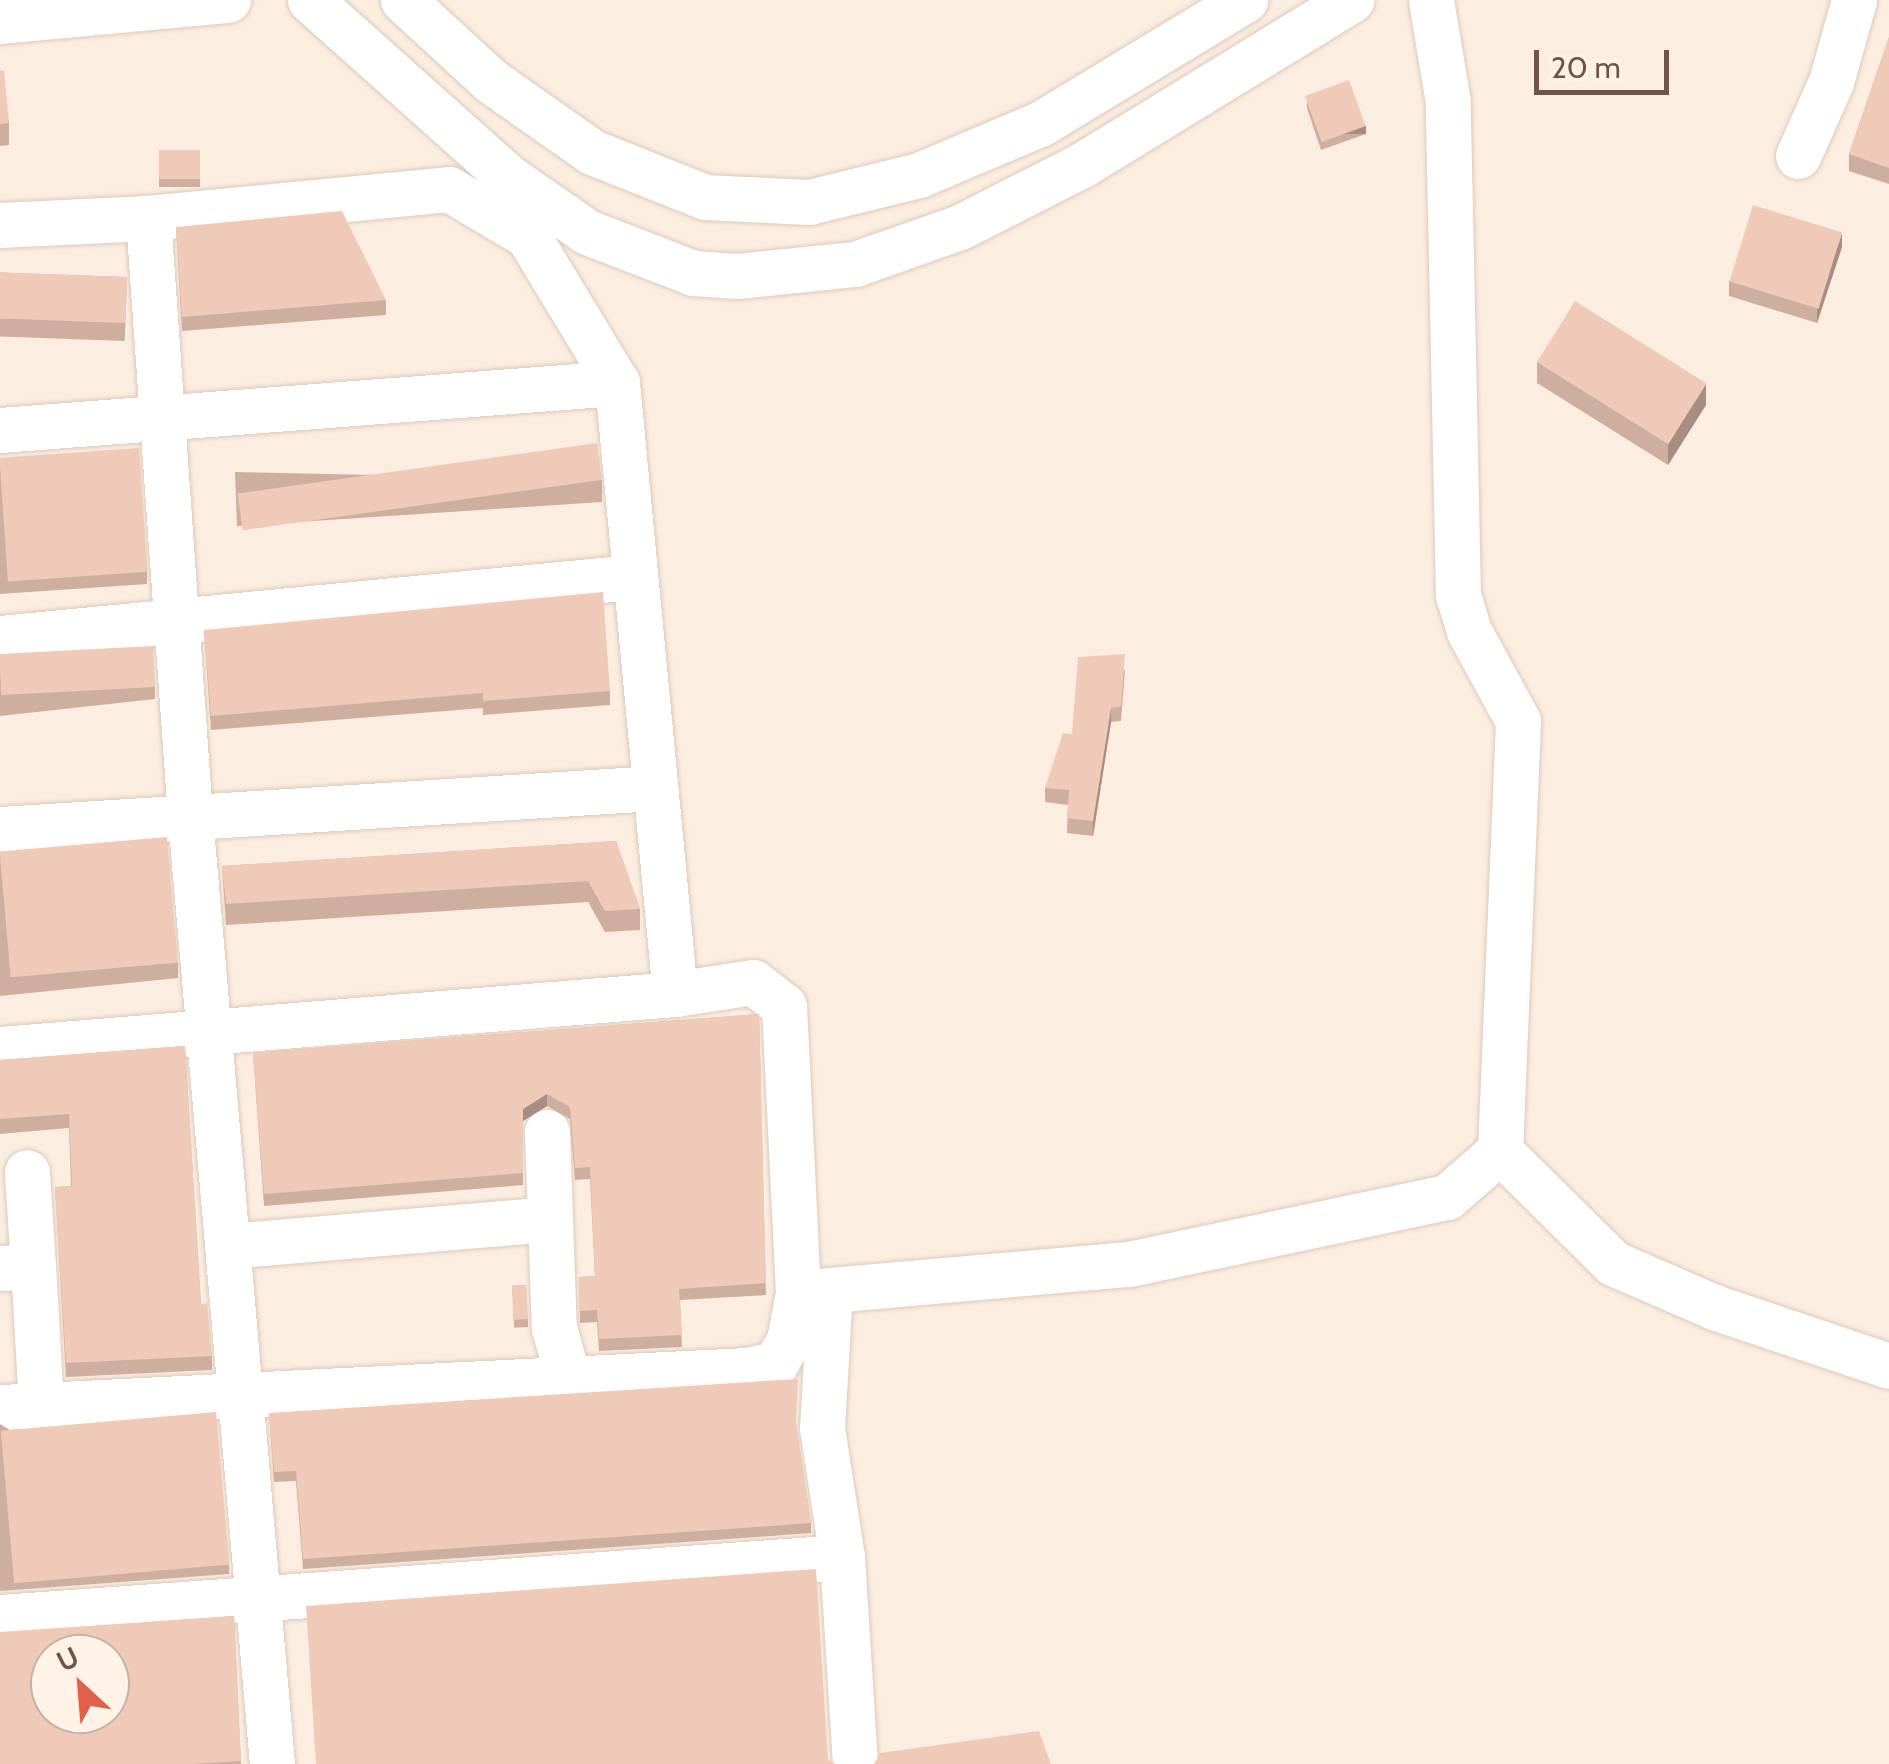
<!DOCTYPE html>
<html>
<head>
<meta charset="utf-8">
<style>
  body { margin:0 }
  #map { position:relative; width:1889px; height:1764px; overflow:hidden; background:#fbeee0; font-family:Cabin,sans-serif }
  div>[style] { position:absolute }
  .roads { filter:drop-shadow(0 0 2px #decabd) drop-shadow(0 0 2px #decabd) }
  .street>* { height:45px; margin:-22.5px; padding:0 22.5px; transform-origin:22.5px; border-radius:22.5px; background:#fff }
  .wall>* { inset:0; background:#ceae9f; transform-origin:0 0 }
  .shaded-wall>* { inset:0; background:#a78d82; transform-origin:0 0 }
  .building>* { inset:0; background:#efcab9; transform-origin:0 0 }
  span { translate:-50% -50%; white-space:nowrap; text-align:center; line-height:1.15; -webkit-text-stroke:10px #fef3e6; paint-order:stroke }
  .north { position:absolute; left:30px; top:1634px; width:100px; height:100px; box-sizing:border-box; background:#fef3e6; border:2px solid #c5b3a7; border-radius:50%; rotate:334deg; font-size:28px; font-weight:700; line-height:40px; text-align:center; color:#705449 }
  .north::after { content:''; display:block; margin:auto; width:35px; height:45px; background:#e06049; clip-path:polygon(50% 0,100% 100%,50% 72%,0 100%) }
  .scale { position:absolute; left:1534px; top:50px; width:135px; height:45px; box-sizing:border-box; border:5px solid #705449; border-top:0; padding-left:12px; font-size:30px; line-height:35px; white-space:nowrap; color:#705449; -webkit-text-stroke:8px #fef3e6; paint-order:stroke }
</style>
</head>
<body>
<div id="map">
  <div class="roads">
    <div class="street">
      <div style="left:310px;top:0;width:266px;rotate:41.8deg"></div>
      <div style="left:508px;top:177px;width:96px;rotate:34.8deg"></div>
      <div style="left:587px;top:232px;width:114px;rotate:21.1deg"></div>
      <div style="left:693px;top:273px;width:44px;rotate:3.9deg"></div>
      <div style="left:737px;top:276px;width:119px;rotate:-5.8deg"></div>
      <div style="left:855px;top:264px;width:111px;rotate:-19.4deg"></div>
      <div style="left:960px;top:227px;width:137px;rotate:-26.9deg"></div>
      <div style="left:1082px;top:165px;width:316px;rotate:-31.5deg"></div>
      <div style="left:403px;top:0;width:120px;rotate:42.6deg"></div>
      <div style="left:491px;top:81px;width:123px;rotate:35.1deg"></div>
      <div style="left:592px;top:152px;width:122px;rotate:21.7deg"></div>
      <div style="left:705px;top:197px;width:104px;rotate:2.8deg"></div>
      <div style="left:809px;top:202px;width:113px;rotate:-13.8deg"></div>
      <div style="left:919px;top:175px;width:131px;rotate:-22.9deg"></div>
      <div style="left:1040px;top:124px;width:240px;rotate:-31.2deg"></div>
      <div style="left:0;top:21px;width:229px;rotate:-5.3deg"></div>
      <div style="left:1798px;top:156px;width:81px;rotate:-66deg"></div>
      <div style="left:1831px;top:82px;width:85px;rotate:-74.3deg"></div>
      <div style="left:148px;top:218px;width:600px;rotate:85.99deg"></div>
      <div style="left:190px;top:817px;width:951px;rotate:85.05deg"></div>
      <div style="left:0;top:225px;width:148px;rotate:-2.7deg"></div>
      <div style="left:148px;top:218px;width:302px;rotate:-5.5deg"></div>
      <div style="left:449px;top:189px;width:92px;rotate:30.7deg"></div>
      <div style="left:528px;top:236px;width:172px;rotate:58.8deg"></div>
      <div style="left:617px;top:383px;width:614px;rotate:84.58deg"></div>
      <div style="left:0;top:430px;width:619px;rotate:-4.36deg"></div>
      <div style="left:0;top:638px;width:635px;rotate:-5.51deg"></div>
      <div style="left:0;top:829px;width:656px;rotate:-3.58deg"></div>
      <div style="left:0;top:1049px;width:677px;rotate:-4.66deg"></div>
      <div style="left:675px;top:994px;width:79px;rotate:-8.7deg"></div>
      <div style="left:753px;top:982px;width:39px;rotate:38deg"></div>
      <div style="left:784px;top:1006px;width:287px;rotate:87.2deg"></div>
      <div style="left:798px;top:1293px;width:48px;rotate:100.8deg"></div>
      <div style="left:789px;top:1340px;width:28px;rotate:120deg"></div>
      <div style="left:775px;top:1364px;width:29px;rotate:168deg"></div>
      <div style="left:747px;top:1370px;width:748px;rotate:177.16deg"></div>
      <div style="left:547px;top:1132px;width:196px;rotate:88deg"></div>
      <div style="left:554px;top:1328px;width:48px;rotate:74.2deg"></div>
      <div style="left:1500px;top:1151px;width:159px;rotate:44.7deg"></div>
      <div style="left:1613px;top:1263px;width:110px;rotate:23.5deg"></div>
      <div style="left:1714px;top:1307px;width:185px;rotate:18.6deg"></div>
      <div style="left:228px;top:1246px;width:323px;rotate:-4.8deg"></div>
      <div style="left:33px;top:1266px;width:139px;rotate:86.7deg"></div>
      <div style="left:0;top:1268px;width:33px;rotate:-3deg"></div>
      <div style="left:33px;top:1266px;width:94px;rotate:-93.7deg"></div>
      <div style="left:830px;top:1290px;width:300px;rotate:-5deg"></div>
      <div style="left:1129px;top:1264px;width:325px;rotate:-11.9deg"></div>
      <div style="left:1447px;top:1197px;width:70px;rotate:-41deg"></div>
      <div style="left:1500px;top:1151px;width:430px;rotate:-87.6deg"></div>
      <div style="left:1518px;top:721px;width:102px;rotate:-118.6deg"></div>
      <div style="left:1469px;top:631px;width:38px;rotate:-107deg"></div>
      <div style="left:1458px;top:595px;width:493px;rotate:-91.2deg"></div>
      <div style="left:1448px;top:102px;width:103px;rotate:-99.5deg"></div>
      <div style="left:798px;top:1293px;width:32px;rotate:-5deg"></div>
      <div style="left:830px;top:1290px;width:138px;rotate:93.3deg"></div>
      <div style="left:822px;top:1428px;width:131px;rotate:81.2deg"></div>
      <div style="left:842px;top:1557px;width:207px;rotate:86.4deg"></div>
      <div style="left:0;top:1617px;width:844px;rotate:-4.08deg"></div>
    </div>
  </div>
  <div class="wall">
    <div style="clip-path:polygon(1889px 37px,1889px 184px,1849px 171px,1849px 154px)"></div>
    <div style="clip-path:polygon(0 71px,9px 123px,9px 145px,0 146px)"></div>
    <div style="clip-path:polygon(1307px 101px,1366px 134px,1321px 150px,1307px 108px)"></div>
    <div style="left:200px;top:150px;width:37px;height:41px;rotate:90deg"></div>
    <div style="clip-path:polygon(176px 227px,386px 300px,386px 315px,182px 331px)"></div>
    <div style="clip-path:polygon(1842px 247px,1817px 323px,1729px 296px,1729px 281px)"></div>
    <div style="left:127px;top:277px;width:64px;height:127px;rotate:92deg"></div>
    <div style="clip-path:polygon(1537px 362px,1706px 405px,1668px 465px,1537px 383px)"></div>
    <div style="clip-path:polygon(0 460px,147px 572px,147px 584px,0 594px)"></div>
    <div style="clip-path:polygon(235px 472px,602px 480px,602px 502px,237px 526px)"></div>
    <div style="clip-path:polygon(204px 630px,610px 691px,610px 705px,483px 715px,483px 708px,211px 730px)"></div>
    <div style="clip-path:polygon(0 663px,155px 687px,155px 699px,0 716px)"></div>
    <div style="clip-path:polygon(1125px 669px,1121px 721px,1111px 722px,1093px 836px,1067px 833px,1068px 805px,1045px 802px,1045px 788px,1072px 734px)"></div>
    <div style="clip-path:polygon(616px 841px,640px 909px,640px 930px,605px 932px,588px 902px,226px 925px,222px 866px)"></div>
    <div style="clip-path:polygon(0 855px,178px 963px,178px 978px,0 996px)"></div>
    <div style="clip-path:polygon(759px 1014px,766px 1295px,680px 1300px,682px 1347px,599px 1351px,597px 1322px,580px 1323px,579px 1277px,595px 1276px,590px 1179px,575px 1180px,570px 1119px,547px 1106px,523px 1121px,523px 1185px,264px 1206px,253px 1053px)"></div>
    <div style="clip-path:polygon(185px 1046px,201px 1304px,212px 1356px,212px 1370px,66px 1377px,55px 1187px,71px 1186px,69px 1128px,0 1134px,0 1060px)"></div>
    <div style="left:526px;top:1285px;width:42px;height:14px;rotate:87deg"></div>
    <div style="clip-path:polygon(269px 1413px,796px 1424px,811px 1523px,811px 1533px,303px 1569px,296px 1481px,274px 1482px)"></div>
    <div style="clip-path:polygon(0 1424px,229px 1564px,229px 1574px,0 1591px)"></div>
    <div style="clip-path:polygon(234px 1616px,241px 1764px,0 1764px,2px 1633px)"></div>
  </div>
  <div class="shaded-wall">
    <div style="left:1366px;top:126px;width:8px;height:48px;rotate:90deg"></div>
    <div style="clip-path:polygon(1842px 233px,1842px 247px,1817px 323px,1817px 309px)"></div>
    <div style="clip-path:polygon(1706px 384px,1706px 405px,1668px 465px,1668px 444px)"></div>
    <div style="clip-path:polygon(1111px 708px,1111px 722px,1093px 836px,1093px 821px)"></div>
    <div style="clip-path:polygon(547px 1094px,547px 1106px,523px 1121px,523px 1185px,523px 1109px)"></div>
  </div>
  <div class="building">
    <div style="clip-path:polygon(1889px 37px,1889px 168px,1849px 154px)"></div>
    <div style="clip-path:polygon(4px 70px,9px 123px,0 124px,0 71px)"></div>
    <div style="left:1349px;top:80px;width:49px;height:47px;rotate:70deg"></div>
    <div style="left:200px;top:150px;width:29px;height:41px;rotate:90deg"></div>
    <div style="left:1753px;top:205px;width:93px;height:80px;rotate:17deg"></div>
    <div style="clip-path:polygon(342px 211px,386px 300px,182px 317px,176px 227px)"></div>
    <div style="left:127px;top:277px;width:46px;height:127px;rotate:92deg"></div>
    <div style="left:1575px;top:301px;width:155px;height:72px;rotate:32deg"></div>
    <div style="left:597px;top:443px;width:37px;height:363px;rotate:82deg"></div>
    <div style="left:139px;top:448px;width:124px;height:140px;rotate:86deg"></div>
    <div style="clip-path:polygon(603px 592px,610px 691px,483px 701px,483px 693px,211px 716px,204px 630px)"></div>
    <div style="left:153px;top:646px;width:41px;height:154px;rotate:87deg"></div>
    <div style="clip-path:polygon(1125px 654px,1121px 706px,1111px 708px,1093px 821px,1067px 818px,1069px 790px,1045px 788px,1063px 733px,1072px 734px,1078px 657px)"></div>
    <div style="left:167px;top:837px;width:126px;height:168px;rotate:85deg"></div>
    <div style="clip-path:polygon(616px 841px,640px 909px,605px 911px,588px 881px,226px 904px,222px 866px)"></div>
    <div style="clip-path:polygon(759px 1014px,766px 1283px,679px 1289px,682px 1335px,599px 1339px,597px 1310px,580px 1311px,579px 1277px,595px 1276px,590px 1167px,575px 1168px,570px 1107px,547px 1094px,523px 1109px,523px 1173px,264px 1194px,253px 1053px)"></div>
    <div style="clip-path:polygon(185px 1046px,201px 1304px,207px 1303px,212px 1356px,66px 1363px,55px 1187px,72px 1186px,69px 1114px,0 1119px,0 1060px)"></div>
    <div style="left:526px;top:1285px;width:34px;height:14px;rotate:87deg"></div>
    <div style="clip-path:polygon(798px 1379px,796px 1422px,811px 1523px,303px 1559px,296px 1471px,274px 1472px,269px 1413px)"></div>
    <div style="left:216px;top:1412px;width:153px;height:216px;rotate:85deg"></div>
    <div style="clip-path:polygon(816px 1569px,828px 1760px,836px 1764px,316px 1764px,306px 1606px)"></div>
    <div style="clip-path:polygon(evenodd,234px 1616px,241px 1761px,193px 1764px,0 1764px,0 1632px,234px 1616px,50px 1654px,110px 1654px,110px 1714px,50px 1714px,50px 1654px)"></div>
    <div style="clip-path:polygon(1039px 1731px,1051px 1764px,874px 1764px,880px 1753px)"></div>
  </div>
  <div class="north">U</div>
  <div class="scale">20 m</div>
</div>
</body>
</html>
